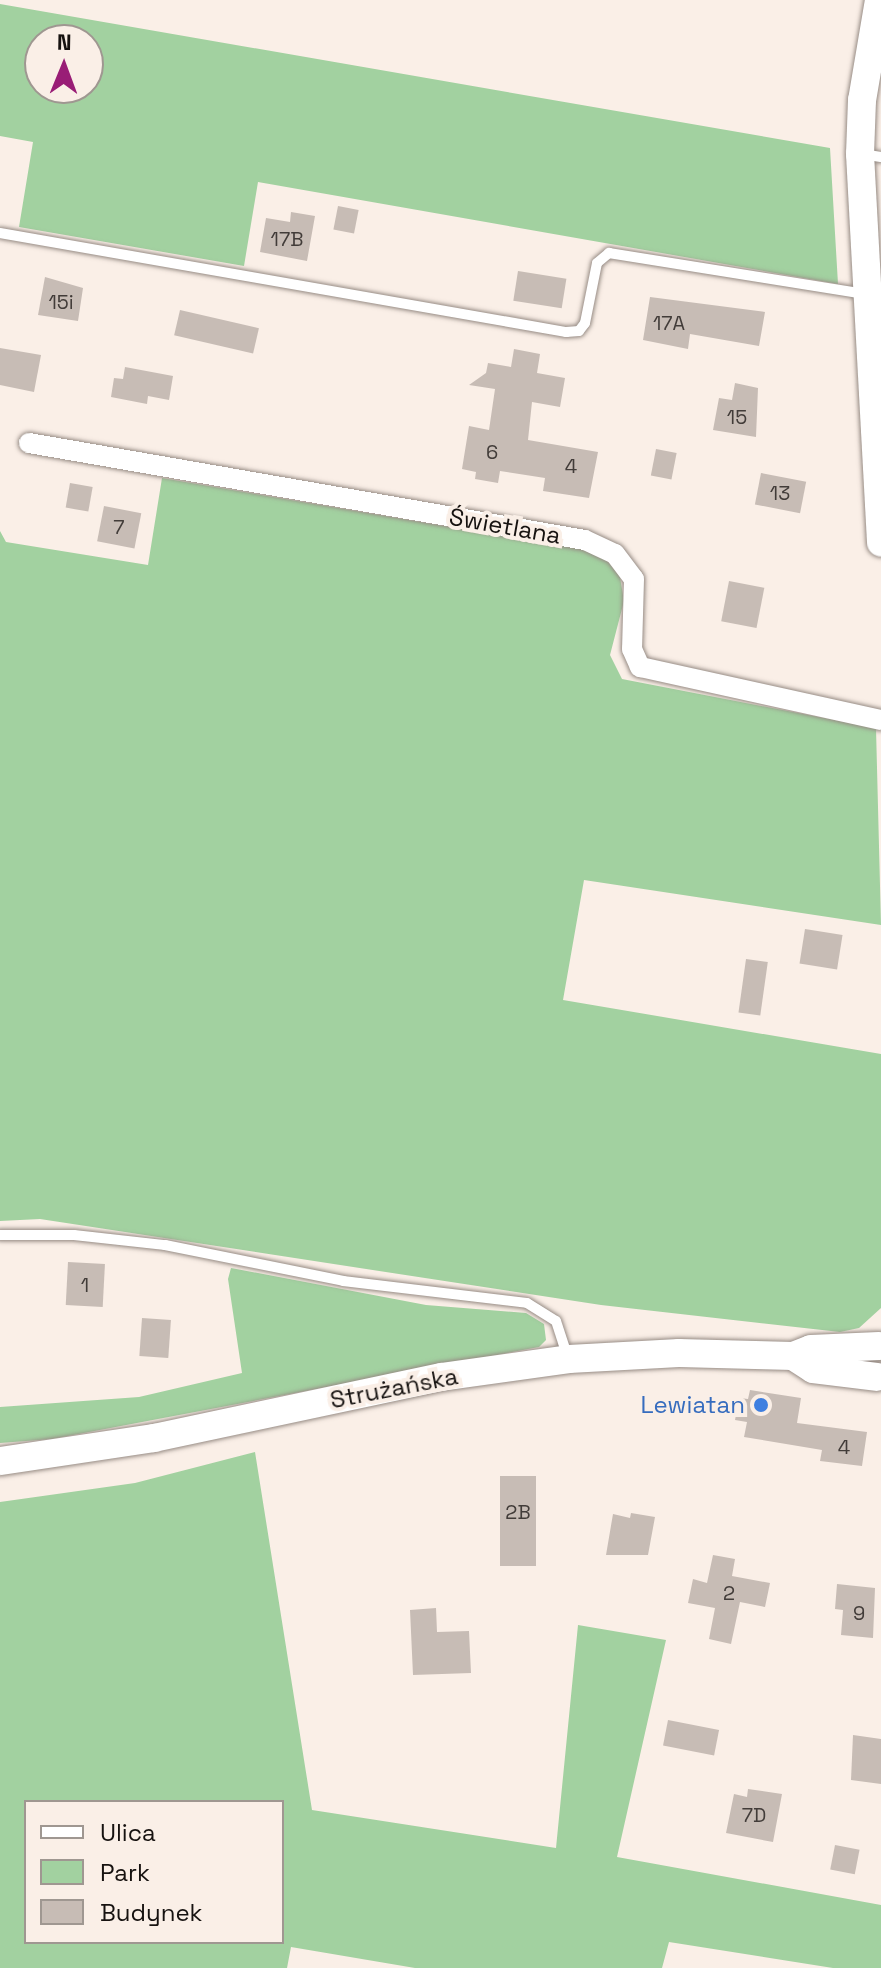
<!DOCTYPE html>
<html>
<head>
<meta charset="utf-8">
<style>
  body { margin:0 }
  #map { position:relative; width:881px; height:1968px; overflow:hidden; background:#faefe7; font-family:"Space Grotesk",sans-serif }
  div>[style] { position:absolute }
  .green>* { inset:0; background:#a2d1a0 }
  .building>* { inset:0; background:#c7bcb5; transform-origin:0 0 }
  .roads { filter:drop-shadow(0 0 2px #978c85) drop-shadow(0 0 2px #978c85) }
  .lane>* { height:10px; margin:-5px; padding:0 5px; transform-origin:5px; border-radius:5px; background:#fff }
  .street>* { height:20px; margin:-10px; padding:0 10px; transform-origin:10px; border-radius:10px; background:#fff }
  .secondary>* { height:28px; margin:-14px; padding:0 14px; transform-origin:14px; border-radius:14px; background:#fff }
  .dots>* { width:22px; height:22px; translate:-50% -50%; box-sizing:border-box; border:4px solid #faefe7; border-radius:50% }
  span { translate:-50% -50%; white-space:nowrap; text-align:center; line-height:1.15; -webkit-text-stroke:8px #faefe7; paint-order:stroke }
  .number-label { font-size:20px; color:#423c39 }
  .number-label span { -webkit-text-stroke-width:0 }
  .street-label { font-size:24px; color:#161210 }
  .shop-label { font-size:24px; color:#366cbe }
  .right { translate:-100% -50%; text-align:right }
  .legend { position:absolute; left:24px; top:1800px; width:260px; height:144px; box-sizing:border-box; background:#faefe7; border:2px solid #9f9791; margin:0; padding:10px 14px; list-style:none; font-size:24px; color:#161210 }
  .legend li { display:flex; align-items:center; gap:16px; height:40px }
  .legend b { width:40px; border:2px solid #9f9791 }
  .north { position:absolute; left:24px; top:24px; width:80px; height:80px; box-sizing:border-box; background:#faefe7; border:2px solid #9f9791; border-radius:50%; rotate:1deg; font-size:22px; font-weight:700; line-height:32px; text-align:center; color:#161210 }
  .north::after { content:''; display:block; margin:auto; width:28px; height:36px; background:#991d76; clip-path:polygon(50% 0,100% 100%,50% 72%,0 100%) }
</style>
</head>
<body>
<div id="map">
  <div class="green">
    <div style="clip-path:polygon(evenodd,0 4px,830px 148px,838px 284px,258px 182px,244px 266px,19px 227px,33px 142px,0 136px,0 4px,40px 40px,88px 40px,88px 88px,40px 88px,40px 40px)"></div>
    <div style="clip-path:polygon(162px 478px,585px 550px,605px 558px,620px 577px,624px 601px,610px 655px,622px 679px,876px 728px,881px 925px,584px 880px,563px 1000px,881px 1054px,881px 1308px,859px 1328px,840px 1332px,601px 1305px,40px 1219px,0 1221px,0 531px,6px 542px,148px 565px)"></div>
    <div style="clip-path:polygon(231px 1268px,426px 1305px,526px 1313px,544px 1324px,546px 1340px,539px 1347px,52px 1439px,0 1443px,0 1407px,139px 1397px,242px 1373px,228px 1279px)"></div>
    <div style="clip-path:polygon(evenodd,255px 1452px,312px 1810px,556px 1848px,578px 1625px,666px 1640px,617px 1857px,881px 1905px,881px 1968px,833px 1968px,669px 1942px,662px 1968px,415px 1968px,291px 1947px,287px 1968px,0 1968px,0 1502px,135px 1483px,255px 1452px,26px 1802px,282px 1802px,282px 1942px,26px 1942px,26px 1802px)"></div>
  </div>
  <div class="building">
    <div style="left:338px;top:206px;width:21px;height:24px;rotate:11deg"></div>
    <div style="clip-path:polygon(291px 212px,315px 216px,307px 261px,260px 252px,266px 218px,290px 222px)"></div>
    <div style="left:518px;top:271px;width:49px;height:30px;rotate:9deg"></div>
    <div style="clip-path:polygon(45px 277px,83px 288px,78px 321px,38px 315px)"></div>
    <div style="clip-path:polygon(650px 297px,765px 312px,759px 346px,690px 334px,688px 349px,643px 340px)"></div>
    <div style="left:180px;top:310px;width:81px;height:26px;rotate:13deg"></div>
    <div style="clip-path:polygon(0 348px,41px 355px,34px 392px,0 385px)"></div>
    <div style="clip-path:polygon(514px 349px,540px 354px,537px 373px,565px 378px,560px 407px,532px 402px,528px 440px,598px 452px,589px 498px,543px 491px,545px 478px,500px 471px,498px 483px,475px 479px,476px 472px,462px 469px,469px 426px,489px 430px,495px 389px,469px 385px,486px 373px,488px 363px,511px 367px)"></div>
    <div style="clip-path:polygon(125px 367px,173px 376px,169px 400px,148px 396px,147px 404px,111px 397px,114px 378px,123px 379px)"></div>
    <div style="clip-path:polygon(735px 383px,758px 388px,756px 437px,713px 430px,719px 398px,732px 400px)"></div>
    <div style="left:656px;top:449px;width:21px;height:27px;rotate:11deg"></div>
    <div style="left:761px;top:473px;width:46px;height:32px;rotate:11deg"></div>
    <div style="left:70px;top:483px;width:23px;height:25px;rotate:10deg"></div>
    <div style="left:104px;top:506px;width:38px;height:36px;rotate:11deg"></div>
    <div style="left:729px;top:581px;width:36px;height:41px;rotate:11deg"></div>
    <div style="left:805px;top:929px;width:38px;height:35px;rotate:9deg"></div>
    <div style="left:746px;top:959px;width:22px;height:54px;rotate:8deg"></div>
    <div style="left:68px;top:1262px;width:37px;height:43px;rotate:3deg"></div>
    <div style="left:142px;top:1318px;width:29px;height:38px;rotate:4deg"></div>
    <div style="clip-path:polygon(750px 1390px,801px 1398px,797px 1423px,867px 1432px,862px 1466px,820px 1461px,822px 1450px,744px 1437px,747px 1422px,735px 1420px,739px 1398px,748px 1399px)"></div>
    <div style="left:500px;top:1476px;width:36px;height:90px"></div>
    <div style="clip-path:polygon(631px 1513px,655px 1517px,648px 1555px,606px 1555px,613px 1514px,630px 1518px)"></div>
    <div style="clip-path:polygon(713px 1555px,735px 1559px,732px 1576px,770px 1583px,765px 1607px,740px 1602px,731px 1644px,709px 1639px,715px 1608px,688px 1603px,693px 1579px,707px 1583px)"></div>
    <div style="clip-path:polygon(837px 1584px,875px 1588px,873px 1638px,841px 1635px,843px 1610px,835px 1609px)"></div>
    <div style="clip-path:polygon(436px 1608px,437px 1632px,469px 1631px,471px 1673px,413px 1675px,410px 1610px)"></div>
    <div style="left:668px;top:1720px;width:52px;height:26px;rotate:11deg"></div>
    <div style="clip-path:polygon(853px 1735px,881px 1739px,881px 1784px,851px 1780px)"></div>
    <div style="clip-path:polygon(748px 1789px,782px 1794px,773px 1842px,726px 1833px,734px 1794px,747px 1797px)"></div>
    <div style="left:835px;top:1845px;width:25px;height:25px;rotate:11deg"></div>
  </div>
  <div class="roads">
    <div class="lane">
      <div style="left:862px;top:154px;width:19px;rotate:9deg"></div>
      <div style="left:0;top:233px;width:575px;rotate:9.92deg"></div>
      <div style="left:566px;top:332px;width:13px;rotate:-4deg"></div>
      <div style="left:579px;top:331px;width:10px;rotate:-53deg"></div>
      <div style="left:585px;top:323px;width:61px;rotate:-78.7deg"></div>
      <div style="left:597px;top:263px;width:16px;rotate:-40deg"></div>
      <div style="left:609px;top:253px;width:259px;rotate:9.1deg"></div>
      <div style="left:0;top:1235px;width:74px"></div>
      <div style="left:74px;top:1235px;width:92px;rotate:6.3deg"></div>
      <div style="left:165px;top:1245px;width:182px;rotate:11.4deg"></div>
      <div style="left:343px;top:1281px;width:185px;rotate:6.8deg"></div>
      <div style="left:527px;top:1303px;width:34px;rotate:32deg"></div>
      <div style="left:556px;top:1321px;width:38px;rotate:72deg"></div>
    </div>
    <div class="street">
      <div style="left:29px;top:443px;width:564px;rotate:9.9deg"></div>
      <div style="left:585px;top:540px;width:33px;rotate:25deg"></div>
      <div style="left:615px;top:554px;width:31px;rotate:53deg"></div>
      <div style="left:634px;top:579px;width:70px;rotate:91.6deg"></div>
      <div style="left:632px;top:649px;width:20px;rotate:66deg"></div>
      <div style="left:640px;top:667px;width:247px;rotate:12.4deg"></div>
    </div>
    <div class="secondary">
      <div style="left:879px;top:0;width:101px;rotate:99.6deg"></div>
      <div style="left:862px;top:100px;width:54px;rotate:92.1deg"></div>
      <div style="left:860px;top:154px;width:389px;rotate:86.9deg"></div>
      <div style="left:793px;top:1356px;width:19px;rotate:-21deg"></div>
      <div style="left:811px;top:1349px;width:68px;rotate:-2.5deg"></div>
      <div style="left:0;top:1461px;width:156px;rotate:-8.5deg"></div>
      <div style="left:154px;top:1438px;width:293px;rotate:-12deg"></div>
      <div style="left:441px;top:1377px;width:129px;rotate:-8deg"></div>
      <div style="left:569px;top:1359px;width:110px;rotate:-3.1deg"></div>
      <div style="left:679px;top:1353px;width:114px;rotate:1.5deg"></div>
      <div style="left:793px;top:1356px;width:24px;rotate:33deg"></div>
      <div style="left:813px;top:1369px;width:64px;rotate:7.1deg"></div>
    </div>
  </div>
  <div class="dots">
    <div style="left:761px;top:1405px;background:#3f7fe0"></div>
  </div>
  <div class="number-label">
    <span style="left:287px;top:239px">17B</span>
    <span style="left:61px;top:302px">15i</span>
    <span style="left:669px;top:323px">17A</span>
    <span style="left:737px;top:417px">15</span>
    <span style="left:492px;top:452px">6</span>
    <span style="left:571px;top:466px">4</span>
    <span style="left:780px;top:493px">13</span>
    <span style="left:119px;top:527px">7</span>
    <span style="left:85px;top:1285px">1</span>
    <span style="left:844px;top:1447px">4</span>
    <span style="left:518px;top:1512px">2B</span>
    <span style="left:729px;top:1593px">2</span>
    <span style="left:859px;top:1613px">9</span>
    <span style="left:754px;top:1815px">7D</span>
  </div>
  <div class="street-label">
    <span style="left:505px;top:526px;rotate:10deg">Świetlana</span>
    <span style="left:394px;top:1388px;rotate:-11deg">Strużańska</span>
  </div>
  <div class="shop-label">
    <span class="right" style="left:745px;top:1405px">Lewiatan</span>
  </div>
  <ul class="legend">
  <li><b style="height:10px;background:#fff"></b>Ulica</li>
  <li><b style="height:22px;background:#a2d1a0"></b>Park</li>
  <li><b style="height:22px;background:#c7bcb5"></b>Budynek</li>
  </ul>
  <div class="north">N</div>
</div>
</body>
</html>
